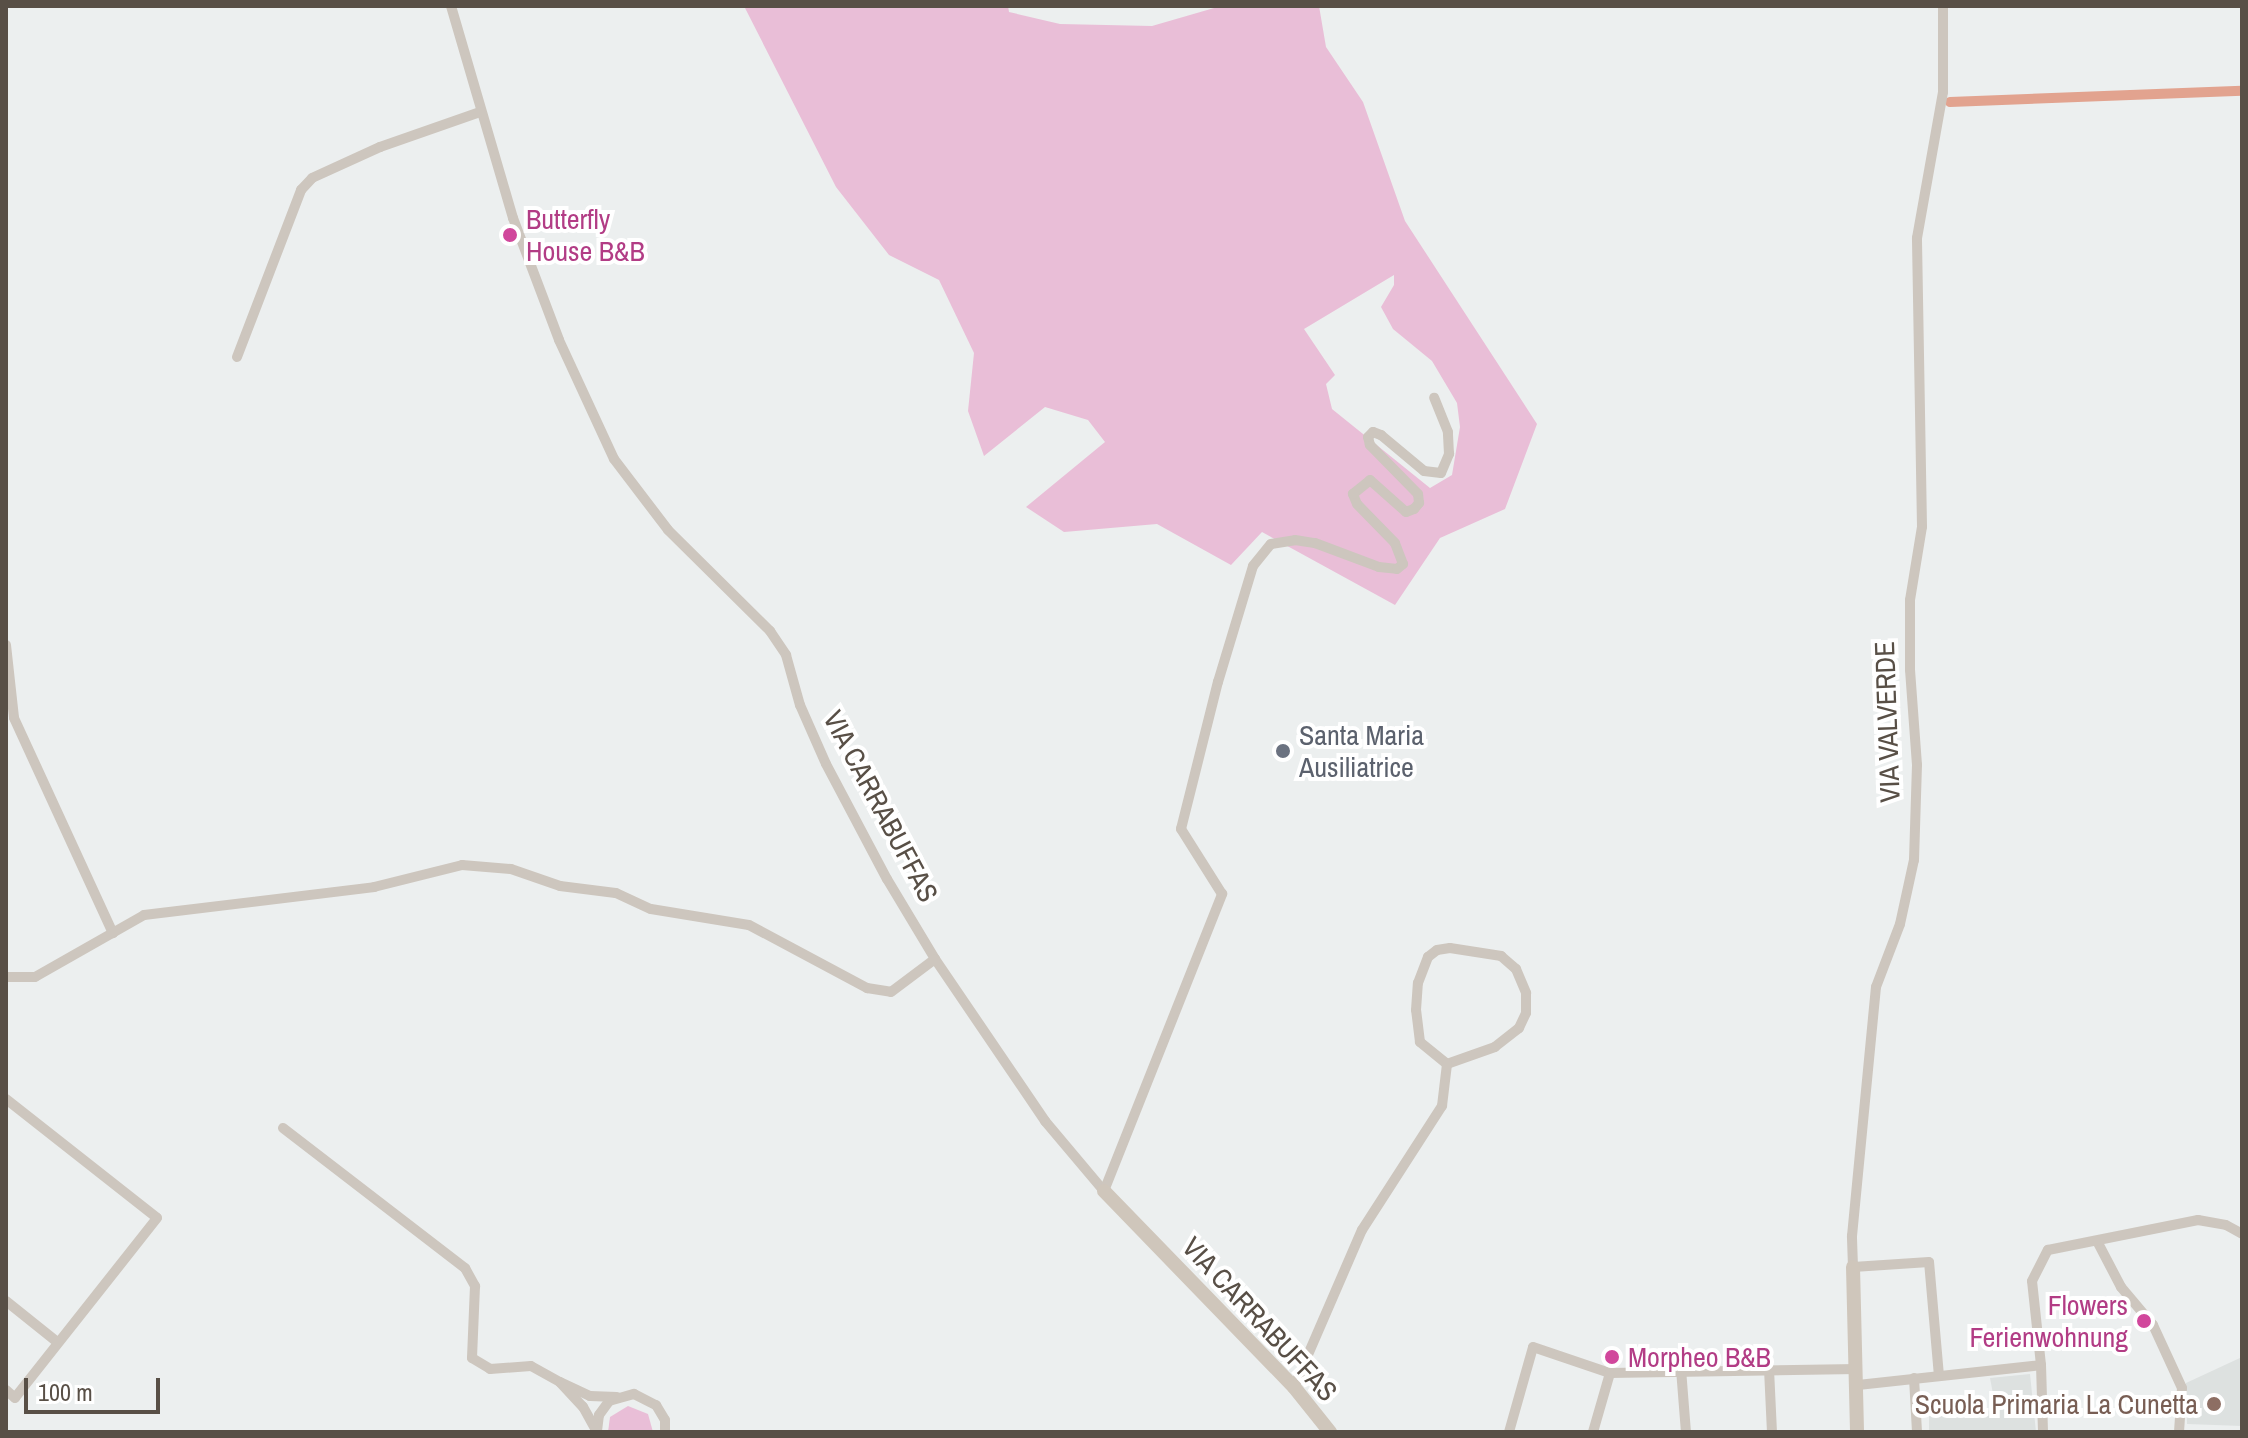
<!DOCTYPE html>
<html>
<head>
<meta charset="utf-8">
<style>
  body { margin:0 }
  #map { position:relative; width:2248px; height:1438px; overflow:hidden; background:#ecefef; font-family:"Archivo Narrow",sans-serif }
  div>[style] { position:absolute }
  .education>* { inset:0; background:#dde1e0 }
  .green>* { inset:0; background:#e9bed7 }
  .canal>* { height:10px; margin:-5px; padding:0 5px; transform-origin:5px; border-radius:5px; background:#e2a38f }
  .street>* { height:10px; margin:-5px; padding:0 5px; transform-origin:5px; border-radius:5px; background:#cdc6be }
  .secondary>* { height:14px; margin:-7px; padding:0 7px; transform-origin:7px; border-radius:7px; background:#cfc6bb }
  .dots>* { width:22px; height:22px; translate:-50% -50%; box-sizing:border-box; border:4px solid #fff; border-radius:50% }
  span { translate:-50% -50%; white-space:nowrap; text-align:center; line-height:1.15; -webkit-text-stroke:8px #fff; paint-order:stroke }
  .hotel-label { font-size:28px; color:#b23c85 }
  .left { translate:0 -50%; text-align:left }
  .right { translate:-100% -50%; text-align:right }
  .street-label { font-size:28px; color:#584f46 }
  .worship-label { font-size:28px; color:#5b616d }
  .education-label { font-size:28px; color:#785e54 }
  .frame { position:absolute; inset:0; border:8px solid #584f46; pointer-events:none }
  .scale { position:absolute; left:24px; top:1378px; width:136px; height:36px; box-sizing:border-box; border:4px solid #584f46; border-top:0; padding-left:10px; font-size:24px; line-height:28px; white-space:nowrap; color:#584f46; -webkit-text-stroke:6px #fff; paint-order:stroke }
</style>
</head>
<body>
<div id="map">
  <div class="education">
    <div style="clip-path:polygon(2242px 1357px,2242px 1426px,2187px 1424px,2186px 1383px)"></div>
    <div style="clip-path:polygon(2030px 1374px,2036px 1432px,1929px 1432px,1929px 1416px,1996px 1410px,1990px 1378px)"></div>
  </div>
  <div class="green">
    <div style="clip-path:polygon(evenodd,744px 6px,1008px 6px,1009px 12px,1060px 24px,1152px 26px,1221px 6px,1319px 6px,1326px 47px,1363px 102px,1405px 221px,1537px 424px,1505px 509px,1440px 538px,1395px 605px,1262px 532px,1231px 565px,1157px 524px,1064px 532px,1026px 507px,1105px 442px,1088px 420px,1045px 407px,984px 456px,968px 411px,974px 353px,939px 280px,889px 255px,836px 187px,744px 6px,1394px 275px,1394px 285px,1381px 307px,1393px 329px,1432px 361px,1457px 403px,1460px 427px,1452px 475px,1430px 488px,1332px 409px,1326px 384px,1335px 375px,1304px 329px,1394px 275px)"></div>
    <div style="clip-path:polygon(628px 1406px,648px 1414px,653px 1432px,608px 1432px,610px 1417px)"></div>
  </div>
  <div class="canal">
    <div style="left:1950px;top:102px;width:292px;rotate:-2.2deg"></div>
  </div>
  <div class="street">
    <div style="left:451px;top:6px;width:221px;rotate:73.7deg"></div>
    <div style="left:513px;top:218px;width:130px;rotate:69.3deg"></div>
    <div style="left:559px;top:340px;width:131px;rotate:65.2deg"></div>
    <div style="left:614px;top:459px;width:89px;rotate:52.7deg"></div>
    <div style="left:668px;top:530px;width:144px;rotate:44.7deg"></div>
    <div style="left:770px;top:631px;width:29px;rotate:56deg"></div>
    <div style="left:786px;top:655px;width:52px;rotate:74.4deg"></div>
    <div style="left:800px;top:705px;width:64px;rotate:66.2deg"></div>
    <div style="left:826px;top:764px;width:130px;rotate:62.1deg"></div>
    <div style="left:887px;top:879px;width:93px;rotate:59deg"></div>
    <div style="left:935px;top:959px;width:196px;rotate:55.8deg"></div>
    <div style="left:1045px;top:1121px;width:92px;rotate:49.9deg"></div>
    <div style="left:1104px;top:1191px;width:320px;rotate:-68.3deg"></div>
    <div style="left:1222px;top:894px;width:77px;rotate:-122.2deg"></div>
    <div style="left:1181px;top:829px;width:152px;rotate:-75.9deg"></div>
    <div style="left:1218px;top:682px;width:121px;rotate:-73.2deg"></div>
    <div style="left:1253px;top:566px;width:28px;rotate:-51deg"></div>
    <div style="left:1271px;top:544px;width:24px;rotate:-9deg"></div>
    <div style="left:1295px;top:540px;width:20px;rotate:9deg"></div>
    <div style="left:1315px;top:543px;width:68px;rotate:20.6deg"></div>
    <div style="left:1379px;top:567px;width:18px;rotate:6deg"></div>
    <div style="left:1397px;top:569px;width:8px;rotate:-40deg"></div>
    <div style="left:1403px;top:564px;width:22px;rotate:-111deg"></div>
    <div style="left:1395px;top:543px;width:54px;rotate:-134.3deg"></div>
    <div style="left:1357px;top:504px;width:11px;rotate:-112deg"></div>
    <div style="left:1353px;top:494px;width:22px;rotate:-39deg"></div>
    <div style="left:1370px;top:480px;width:48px;rotate:41.6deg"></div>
    <div style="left:1406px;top:512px;width:9px;rotate:-21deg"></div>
    <div style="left:1414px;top:509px;width:8px;rotate:-50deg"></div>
    <div style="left:1419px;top:503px;width:9px;rotate:-96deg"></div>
    <div style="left:1418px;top:494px;width:69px;rotate:-134.4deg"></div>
    <div style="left:1370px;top:445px;width:8px;rotate:-104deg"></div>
    <div style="left:1368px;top:437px;width:7px;rotate:-45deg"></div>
    <div style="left:1373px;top:432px;width:9px;rotate:21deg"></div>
    <div style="left:1381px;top:435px;width:56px;rotate:39.9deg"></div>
    <div style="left:1424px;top:471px;width:17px;rotate:7deg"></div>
    <div style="left:1441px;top:473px;width:21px;rotate:-67deg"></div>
    <div style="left:1449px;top:454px;width:22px;rotate:-93deg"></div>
    <div style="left:1448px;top:432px;width:37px;rotate:-112deg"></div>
    <div style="left:237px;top:357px;width:179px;rotate:-69deg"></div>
    <div style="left:301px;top:190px;width:16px;rotate:-47deg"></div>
    <div style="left:312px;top:178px;width:75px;rotate:-24.5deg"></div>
    <div style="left:380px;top:147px;width:106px;rotate:-19.3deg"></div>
    <div style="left:6px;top:645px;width:73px;rotate:83.7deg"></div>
    <div style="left:14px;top:718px;width:237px;rotate:65.3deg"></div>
    <div style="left:1450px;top:948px;width:52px;rotate:8.9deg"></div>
    <div style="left:1501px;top:956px;width:20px;rotate:41deg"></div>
    <div style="left:1516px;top:969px;width:26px;rotate:67deg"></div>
    <div style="left:1526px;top:993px;width:20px;rotate:90deg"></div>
    <div style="left:1526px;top:1013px;width:17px;rotate:115deg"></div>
    <div style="left:1519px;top:1028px;width:31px;rotate:142deg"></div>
    <div style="left:1495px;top:1047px;width:51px;rotate:160.5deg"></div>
    <div style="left:1447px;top:1064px;width:35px;rotate:-141deg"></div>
    <div style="left:1420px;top:1042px;width:32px;rotate:-97deg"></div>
    <div style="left:1416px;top:1010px;width:27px;rotate:-86deg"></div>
    <div style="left:1418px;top:983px;width:28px;rotate:-69deg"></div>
    <div style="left:1428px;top:957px;width:11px;rotate:-38deg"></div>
    <div style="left:1437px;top:950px;width:13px;rotate:-9deg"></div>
    <div style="left:6px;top:977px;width:29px"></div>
    <div style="left:35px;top:977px;width:125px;rotate:-29.6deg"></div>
    <div style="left:144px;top:915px;width:232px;rotate:-6.9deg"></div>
    <div style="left:374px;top:887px;width:91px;rotate:-14deg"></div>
    <div style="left:462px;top:865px;width:49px;rotate:4.7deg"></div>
    <div style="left:511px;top:869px;width:52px;rotate:19.1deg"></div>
    <div style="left:560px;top:886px;width:56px;rotate:7.1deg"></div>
    <div style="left:616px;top:893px;width:38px;rotate:25deg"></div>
    <div style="left:651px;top:909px;width:99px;rotate:9.3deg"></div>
    <div style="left:749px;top:925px;width:134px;rotate:28.1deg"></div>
    <div style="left:867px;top:988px;width:24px;rotate:9deg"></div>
    <div style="left:891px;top:992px;width:55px;rotate:-36.9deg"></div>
    <div style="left:6px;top:1099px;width:192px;rotate:38.2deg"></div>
    <div style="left:157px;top:1218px;width:229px;rotate:128.3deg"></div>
    <div style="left:15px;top:1398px;width:12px;rotate:-138deg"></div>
    <div style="left:283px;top:1128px;width:230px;rotate:37.6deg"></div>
    <div style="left:465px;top:1268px;width:21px;rotate:61deg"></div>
    <div style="left:475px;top:1286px;width:72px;rotate:92.4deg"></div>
    <div style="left:472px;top:1358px;width:21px;rotate:31deg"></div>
    <div style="left:490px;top:1369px;width:41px;rotate:-4.2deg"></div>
    <div style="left:531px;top:1366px;width:33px;rotate:29deg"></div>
    <div style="left:2097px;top:1241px;width:52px;rotate:62.4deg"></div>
    <div style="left:2121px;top:1287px;width:50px;rotate:49.9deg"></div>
    <div style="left:2153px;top:1325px;width:69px;rotate:65.3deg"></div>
    <div style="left:2182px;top:1388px;width:44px;rotate:93.9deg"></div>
    <div style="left:6px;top:1301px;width:64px;rotate:38.7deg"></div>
    <div style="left:1681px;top:1369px;width:63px;rotate:85.5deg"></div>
    <div style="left:1769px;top:1369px;width:63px;rotate:87.3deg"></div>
    <div style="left:1939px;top:1376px;width:114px;rotate:-95deg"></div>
    <div style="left:1929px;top:1262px;width:76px;rotate:176.2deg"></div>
    <div style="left:1853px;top:1267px;width:31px;rotate:-92deg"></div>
    <div style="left:1852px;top:1236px;width:250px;rotate:-84.5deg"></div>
    <div style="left:1876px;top:987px;width:67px;rotate:-69.1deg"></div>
    <div style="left:1900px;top:924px;width:66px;rotate:-77.7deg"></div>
    <div style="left:1914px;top:860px;width:95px;rotate:-88.2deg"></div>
    <div style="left:1917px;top:765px;width:95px;rotate:-94.2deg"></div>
    <div style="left:1910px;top:670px;width:70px;rotate:-90deg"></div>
    <div style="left:1910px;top:600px;width:74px;rotate:-80.7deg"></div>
    <div style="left:1922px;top:527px;width:289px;rotate:-91deg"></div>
    <div style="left:1917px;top:238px;width:148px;rotate:-79.9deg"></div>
    <div style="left:1943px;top:92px;width:86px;rotate:-90deg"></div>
    <div style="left:1914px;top:1378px;width:54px;rotate:86.8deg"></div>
    <div style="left:1858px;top:1385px;width:184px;rotate:-6.2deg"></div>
    <div style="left:1294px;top:1387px;width:171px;rotate:-66.6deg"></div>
    <div style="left:1362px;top:1230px;width:148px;rotate:-57.2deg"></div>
    <div style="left:1442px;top:1106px;width:42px;rotate:-83.2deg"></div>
    <div style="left:597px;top:1431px;width:16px;rotate:-83deg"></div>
    <div style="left:599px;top:1415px;width:17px;rotate:-54deg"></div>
    <div style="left:609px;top:1401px;width:26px;rotate:-16deg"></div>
    <div style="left:634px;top:1394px;width:25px;rotate:27deg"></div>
    <div style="left:656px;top:1405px;width:17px;rotate:59deg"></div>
    <div style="left:665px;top:1420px;width:12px;rotate:90deg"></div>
    <div style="left:597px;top:1432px;width:29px;rotate:-119deg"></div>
    <div style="left:583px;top:1407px;width:34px;rotate:-133deg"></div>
    <div style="left:560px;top:1382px;width:33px;rotate:25deg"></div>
    <div style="left:590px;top:1396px;width:27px;rotate:2deg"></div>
    <div style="left:1509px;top:1432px;width:88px;rotate:-74.2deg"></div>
    <div style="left:1533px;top:1347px;width:81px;rotate:18.7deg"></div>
    <div style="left:1610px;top:1373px;width:247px;rotate:-0.9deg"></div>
    <div style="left:1593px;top:1432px;width:61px;rotate:-73.9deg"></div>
    <div style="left:2043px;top:1432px;width:67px;rotate:-91.7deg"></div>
    <div style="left:2041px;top:1365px;width:84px;rotate:-96.1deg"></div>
    <div style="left:2032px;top:1281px;width:35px;rotate:-63deg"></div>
    <div style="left:2048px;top:1250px;width:153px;rotate:-11.3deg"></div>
    <div style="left:2198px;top:1220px;width:28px;rotate:10deg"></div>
    <div style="left:2226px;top:1225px;width:18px;rotate:29deg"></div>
  </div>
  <div class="secondary">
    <div style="left:1104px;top:1191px;width:273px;rotate:45.9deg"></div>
    <div style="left:1294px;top:1387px;width:58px;rotate:51.3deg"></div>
    <div style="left:1853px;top:1267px;width:165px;rotate:88.6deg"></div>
  </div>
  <div class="dots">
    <div style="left:510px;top:235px;background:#d1479c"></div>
    <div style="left:1283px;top:751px;background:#6b7280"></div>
    <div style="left:2144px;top:1321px;background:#d1479c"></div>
    <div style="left:1612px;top:1357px;background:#d1479c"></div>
    <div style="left:2214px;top:1404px;background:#8d6e63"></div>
  </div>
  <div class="hotel-label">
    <span class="left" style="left:526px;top:235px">Butterfly<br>House B&amp;B</span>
    <span class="right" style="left:2128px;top:1321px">Flowers<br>Ferienwohnung</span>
    <span class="left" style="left:1628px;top:1357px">Morpheo B&amp;B</span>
  </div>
  <div class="street-label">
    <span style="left:1887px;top:722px;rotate:-92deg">VIA VALVERDE</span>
    <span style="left:881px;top:806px;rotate:62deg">VIA CARRABUFFAS</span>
    <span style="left:1260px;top:1319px;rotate:47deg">VIA CARRABUFFAS</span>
  </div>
  <div class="worship-label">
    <span class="left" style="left:1299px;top:751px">Santa Maria<br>Ausiliatrice</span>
  </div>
  <div class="education-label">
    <span class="right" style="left:2198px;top:1404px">Scuola Primaria La Cunetta</span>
  </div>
  <div class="frame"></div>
  <div class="scale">100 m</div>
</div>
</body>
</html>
